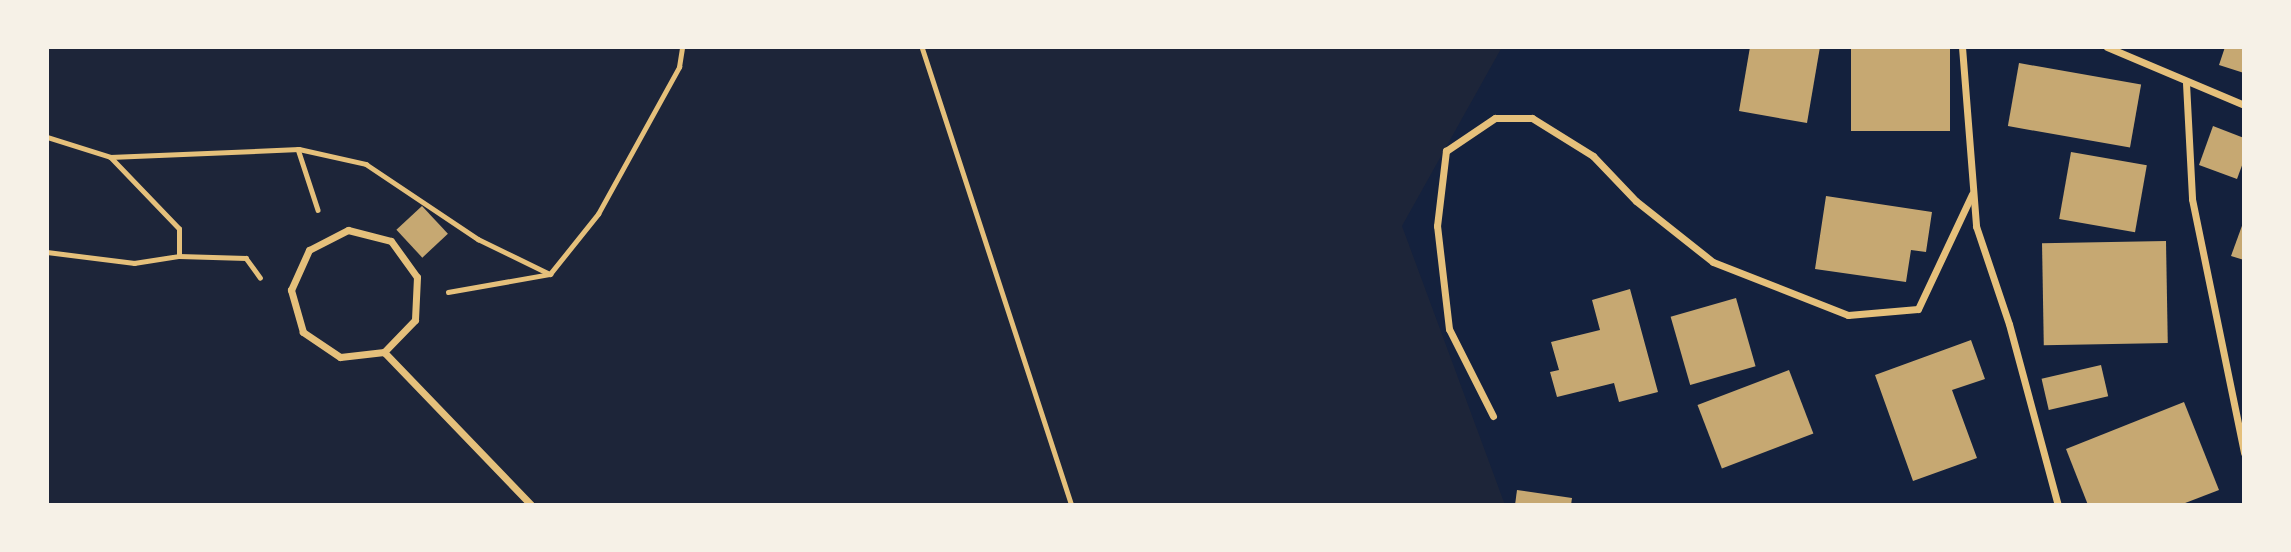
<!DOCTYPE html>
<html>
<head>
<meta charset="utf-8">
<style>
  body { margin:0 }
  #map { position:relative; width:2291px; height:552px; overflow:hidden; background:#14213d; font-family:"Fira Sans",sans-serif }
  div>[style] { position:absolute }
  .green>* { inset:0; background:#1d2539 }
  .building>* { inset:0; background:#c6a872; transform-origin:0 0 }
  .path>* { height:4.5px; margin:-2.25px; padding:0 2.25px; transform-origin:2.25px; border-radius:2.25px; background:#e5c07b }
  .minor>* { height:7px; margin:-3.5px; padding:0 3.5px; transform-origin:3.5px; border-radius:3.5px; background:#e5c07b }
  span { translate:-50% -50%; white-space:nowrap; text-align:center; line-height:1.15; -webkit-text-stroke:5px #f6f1e7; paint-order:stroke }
  .frame { position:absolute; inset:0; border:49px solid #f6f1e7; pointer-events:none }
</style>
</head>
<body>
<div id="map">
  <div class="green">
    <div style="clip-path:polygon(47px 47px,1502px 47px,1402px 226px,1505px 505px,47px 505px)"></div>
  </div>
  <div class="building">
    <div style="clip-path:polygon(1750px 47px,1820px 47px,1807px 123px,1739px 111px)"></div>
    <div style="left:1851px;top:47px;width:99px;height:84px"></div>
    <div style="clip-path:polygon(2225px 47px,2244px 47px,2244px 73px,2219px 65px)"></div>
    <div style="left:2019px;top:63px;width:124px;height:64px;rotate:10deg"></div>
    <div style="clip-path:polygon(2213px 126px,2244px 138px,2244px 160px,2237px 179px,2199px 165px)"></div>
    <div style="left:2071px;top:152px;width:77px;height:68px;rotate:10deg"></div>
    <div style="clip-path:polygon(1826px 196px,1932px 212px,1926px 252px,1911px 250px,1906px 282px,1815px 269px)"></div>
    <div style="left:422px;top:206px;width:38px;height:35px;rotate:47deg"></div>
    <div style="clip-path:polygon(2243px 223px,2244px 223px,2244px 260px,2231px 256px)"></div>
    <div style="left:2166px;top:241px;width:102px;height:124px;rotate:89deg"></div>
    <div style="clip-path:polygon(1630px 289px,1658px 392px,1619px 402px,1614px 383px,1557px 397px,1550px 372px,1559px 370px,1551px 342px,1600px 330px,1592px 300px)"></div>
    <div style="left:1736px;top:298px;width:71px;height:68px;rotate:74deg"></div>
    <div style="clip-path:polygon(1971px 340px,1985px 379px,1952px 390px,1977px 458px,1913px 481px,1875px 375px)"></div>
    <div style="left:2101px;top:365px;width:32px;height:61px;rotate:77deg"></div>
    <div style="left:1789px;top:370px;width:68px;height:98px;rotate:69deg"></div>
    <div style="clip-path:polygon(2184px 402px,2219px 490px,2180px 505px,2088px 505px,2066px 449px)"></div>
    <div style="clip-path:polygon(1517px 490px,1572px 498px,1571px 505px,1515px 505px)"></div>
  </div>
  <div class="path">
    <div style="left:922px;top:47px;width:482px;rotate:71.9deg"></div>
    <div style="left:47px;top:137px;width:67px;rotate:17.4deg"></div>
    <div style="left:298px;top:149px;width:64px;rotate:71.8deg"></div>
    <div style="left:110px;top:157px;width:189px;rotate:-2.4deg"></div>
    <div style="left:299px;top:149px;width:69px;rotate:12.6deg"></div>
    <div style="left:366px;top:164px;width:135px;rotate:33.8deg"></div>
    <div style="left:478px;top:239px;width:80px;rotate:25.9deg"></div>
    <div style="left:47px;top:252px;width:88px;rotate:7.2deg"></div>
    <div style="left:134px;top:263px;width:46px;rotate:-8.8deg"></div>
    <div style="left:179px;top:256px;width:27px;rotate:-90deg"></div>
    <div style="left:179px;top:229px;width:98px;rotate:-133.8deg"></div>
    <div style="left:179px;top:256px;width:67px;rotate:1.7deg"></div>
    <div style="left:246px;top:258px;width:24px;rotate:54deg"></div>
    <div style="left:448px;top:292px;width:104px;rotate:-10deg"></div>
    <div style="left:550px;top:274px;width:77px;rotate:-51.3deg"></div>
    <div style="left:598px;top:214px;width:168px;rotate:-61.1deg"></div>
    <div style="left:679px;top:67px;width:20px;rotate:-81deg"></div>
  </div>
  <div class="minor">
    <div style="left:1962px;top:47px;width:180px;rotate:85.5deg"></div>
    <div style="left:1976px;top:226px;width:103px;rotate:71.4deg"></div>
    <div style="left:2009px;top:324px;width:188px;rotate:74.9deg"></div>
    <div style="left:2107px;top:47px;width:149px;rotate:22.9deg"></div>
    <div style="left:2186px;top:83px;width:116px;rotate:87deg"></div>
    <div style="left:2192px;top:199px;width:259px;rotate:78.4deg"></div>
    <div style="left:348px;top:230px;width:44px;rotate:14.3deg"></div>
    <div style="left:391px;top:241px;width:44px;rotate:54.2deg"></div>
    <div style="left:417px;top:277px;width:43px;rotate:92.7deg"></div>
    <div style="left:415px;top:320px;width:45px;rotate:134.1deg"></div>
    <div style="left:384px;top:352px;width:44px;rotate:173.5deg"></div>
    <div style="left:340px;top:357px;width:45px;rotate:-146deg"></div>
    <div style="left:303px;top:332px;width:44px;rotate:-105.9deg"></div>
    <div style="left:291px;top:290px;width:44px;rotate:-65.8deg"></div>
    <div style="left:309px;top:250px;width:44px;rotate:-27.1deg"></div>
    <div style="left:384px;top:352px;width:212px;rotate:46.1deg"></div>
    <div style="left:1493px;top:416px;width:97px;rotate:-116.8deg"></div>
    <div style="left:1449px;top:329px;width:104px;rotate:-96.6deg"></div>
    <div style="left:1437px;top:226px;width:76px;rotate:-83.2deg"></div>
    <div style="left:1446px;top:151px;width:59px;rotate:-34deg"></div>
    <div style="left:1495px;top:118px;width:37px"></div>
    <div style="left:1532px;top:118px;width:72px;rotate:31.9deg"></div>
    <div style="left:1593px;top:156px;width:62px;rotate:46.3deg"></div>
    <div style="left:1636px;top:201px;width:98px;rotate:38.4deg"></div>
    <div style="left:1713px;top:262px;width:145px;rotate:21.4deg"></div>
    <div style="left:1848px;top:315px;width:70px;rotate:-4.9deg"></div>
    <div style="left:1918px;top:309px;width:127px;rotate:-64.8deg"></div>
  </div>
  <div class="frame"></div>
</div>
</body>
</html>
